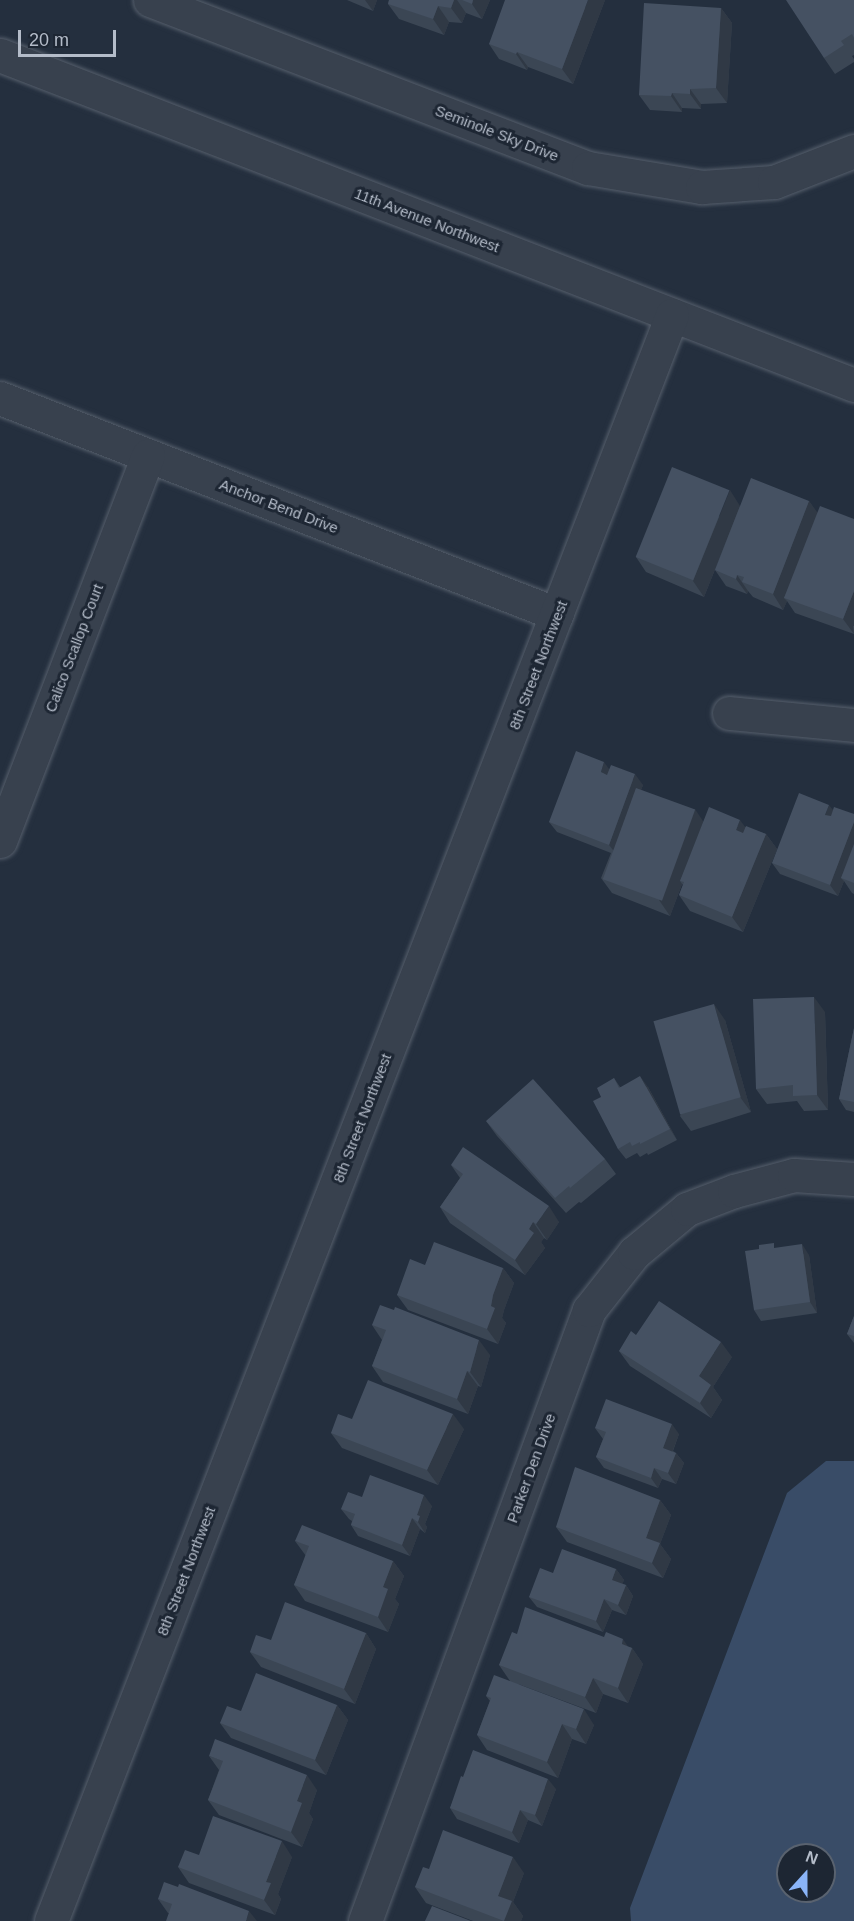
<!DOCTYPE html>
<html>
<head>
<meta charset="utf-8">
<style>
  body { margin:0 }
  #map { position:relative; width:854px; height:1921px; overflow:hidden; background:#242f3e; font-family:Arial,sans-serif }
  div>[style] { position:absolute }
  .water>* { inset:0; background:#394c67 }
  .roads { filter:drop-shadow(0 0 2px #565f6c) drop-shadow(0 0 2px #565f6c) }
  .minor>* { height:33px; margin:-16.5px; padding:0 16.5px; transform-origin:16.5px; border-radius:16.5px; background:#38414e }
  .wall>* { inset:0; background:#3b4654 }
  .shaded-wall>* { inset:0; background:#303945 }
  .building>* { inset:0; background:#455162; transform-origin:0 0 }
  span { translate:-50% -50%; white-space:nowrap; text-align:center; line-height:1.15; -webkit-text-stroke:6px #1d2633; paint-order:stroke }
  .street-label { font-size:15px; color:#b4bcc9 }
  .north { position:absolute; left:776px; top:1843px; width:60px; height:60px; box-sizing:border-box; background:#1d2633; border:2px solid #59626f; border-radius:50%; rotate:21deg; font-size:16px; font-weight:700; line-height:24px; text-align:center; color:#b4bcc9 }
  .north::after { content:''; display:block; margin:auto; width:21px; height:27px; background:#8ab4f8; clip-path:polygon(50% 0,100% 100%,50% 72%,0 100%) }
  .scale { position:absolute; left:18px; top:30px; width:98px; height:27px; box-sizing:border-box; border:3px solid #b4bcc9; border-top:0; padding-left:8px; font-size:18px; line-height:21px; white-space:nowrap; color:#b4bcc9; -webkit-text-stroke:4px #1d2633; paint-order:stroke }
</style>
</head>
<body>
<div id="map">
  <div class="water">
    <div style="clip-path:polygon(evenodd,826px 1461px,854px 1461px,854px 1921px,631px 1921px,630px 1908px,787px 1493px,826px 1461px,788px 1855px,824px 1855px,824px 1891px,788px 1891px,788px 1855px)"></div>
  </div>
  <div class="roads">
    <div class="minor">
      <div style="left:150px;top:0;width:469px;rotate:21deg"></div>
      <div style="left:588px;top:168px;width:116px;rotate:9.5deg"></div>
      <div style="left:702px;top:187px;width:72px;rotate:-4deg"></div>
      <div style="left:774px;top:182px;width:86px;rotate:-21.2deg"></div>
      <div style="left:0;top:55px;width:916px;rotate:21.13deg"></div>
      <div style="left:0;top:398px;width:597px;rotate:21.2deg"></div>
      <div style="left:729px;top:713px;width:126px;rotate:5.5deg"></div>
      <div style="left:0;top:841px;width:413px;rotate:-69deg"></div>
      <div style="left:51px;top:1921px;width:1722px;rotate:-68.86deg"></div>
      <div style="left:365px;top:1921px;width:651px;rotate:-69.87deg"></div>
      <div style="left:589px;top:1310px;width:73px;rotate:-51.7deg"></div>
      <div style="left:634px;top:1253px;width:69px;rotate:-39.7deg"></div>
      <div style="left:687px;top:1209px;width:50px;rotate:-21deg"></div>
      <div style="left:734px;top:1191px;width:62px;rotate:-14.9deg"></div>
      <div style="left:794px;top:1175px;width:60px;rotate:3.8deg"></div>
    </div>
  </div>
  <div class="wall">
    <div style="clip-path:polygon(347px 0,377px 0,373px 11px)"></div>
    <div style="clip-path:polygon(389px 0,490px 0,482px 19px,466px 13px,462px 23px,449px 22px,444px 35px,399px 19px,388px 4px)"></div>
    <div style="clip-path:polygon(605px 0,573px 84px,528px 67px,527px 70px,499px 59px,489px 44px)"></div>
    <div style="clip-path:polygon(854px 0,854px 55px,852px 56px,854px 59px,854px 62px,835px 74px,824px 58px)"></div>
    <div style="clip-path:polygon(721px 8px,732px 23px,727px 103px,701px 104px,701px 109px,682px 108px,682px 112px,650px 110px,639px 95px)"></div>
    <div style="clip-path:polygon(809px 501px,817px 513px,854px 519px,854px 634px,795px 613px,787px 601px,783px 610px,753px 597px,748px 591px,747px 594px,726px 586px,715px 570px,728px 537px,704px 597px,646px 572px,636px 557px,740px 506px)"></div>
    <div style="clip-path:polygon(609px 769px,643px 785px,641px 790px,704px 822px,746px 827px,766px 834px,777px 849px,743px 932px,690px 911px,679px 895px,683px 885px,682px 884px,670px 916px,612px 893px,601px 878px,611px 853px,557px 832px,549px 822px)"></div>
    <div style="clip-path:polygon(833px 810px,854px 814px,854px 894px,852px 893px,844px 881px,838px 896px,780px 874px,772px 863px)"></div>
    <div style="clip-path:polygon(825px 1012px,828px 1110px,804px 1111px,797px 1101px,767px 1104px,756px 1089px)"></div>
    <div style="clip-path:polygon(725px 1020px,751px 1112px,691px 1131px,680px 1116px)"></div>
    <div style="clip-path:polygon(854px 1028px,854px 1112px,846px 1110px,839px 1099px)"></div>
    <div style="clip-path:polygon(614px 1078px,620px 1087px,648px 1087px,677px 1140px,648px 1155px,647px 1153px,640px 1157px,637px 1153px,626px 1159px,618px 1149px,601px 1097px)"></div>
    <div style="clip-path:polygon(486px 1121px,605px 1159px,616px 1174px,581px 1203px,579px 1202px,566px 1213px,497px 1136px)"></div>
    <div style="clip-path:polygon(451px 1165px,559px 1222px,547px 1240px,544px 1238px,541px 1242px,545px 1248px,525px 1275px,450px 1223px,440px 1207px,460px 1178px)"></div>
    <div style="clip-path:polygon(777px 1248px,809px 1255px,817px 1313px,761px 1321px,754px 1310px)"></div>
    <div style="clip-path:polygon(425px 1265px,503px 1268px,514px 1283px,504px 1310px,502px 1318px,506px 1323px,498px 1344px,408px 1310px,397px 1295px)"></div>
    <div style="clip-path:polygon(394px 1310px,490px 1355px,481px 1387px,478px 1386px,468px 1414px,383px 1382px,372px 1366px,382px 1340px,372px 1325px)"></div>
    <div style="clip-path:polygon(854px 1316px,854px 1343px,847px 1334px)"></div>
    <div style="clip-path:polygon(636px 1335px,732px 1357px,713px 1387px,722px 1400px,711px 1418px,630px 1366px,619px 1351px)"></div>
    <div style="clip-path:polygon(352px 1419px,464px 1429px,438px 1485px,342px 1448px,331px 1433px)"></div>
    <div style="clip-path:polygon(595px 1428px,679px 1434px,673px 1451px,676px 1453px,684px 1463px,676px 1484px,662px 1479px,658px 1488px,604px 1468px,596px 1457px,603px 1439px)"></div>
    <div style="clip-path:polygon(362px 1497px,432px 1506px,425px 1524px,427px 1527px,425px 1533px,420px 1529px,410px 1556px,358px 1536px,351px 1525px,352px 1521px,349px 1519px,341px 1509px)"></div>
    <div style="clip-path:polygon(660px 1500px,671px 1515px,660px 1544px,671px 1559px,663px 1578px,567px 1542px,556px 1527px)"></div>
    <div style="clip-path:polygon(295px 1541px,393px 1561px,404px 1576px,395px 1599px,399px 1604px,388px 1632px,305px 1601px,294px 1585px,306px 1556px)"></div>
    <div style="clip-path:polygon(616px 1569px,624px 1580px,622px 1584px,626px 1585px,633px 1596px,626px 1615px,612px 1610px,603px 1632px,537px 1607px,529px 1597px,553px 1573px)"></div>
    <div style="clip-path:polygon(366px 1633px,376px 1649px,355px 1704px,261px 1667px,250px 1652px,271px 1640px)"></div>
    <div style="clip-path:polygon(517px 1634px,629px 1647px,632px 1648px,643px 1664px,628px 1703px,603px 1694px,596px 1713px,518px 1684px,594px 1725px,586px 1744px,572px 1739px,558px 1778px,487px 1750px,477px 1735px,490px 1701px,486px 1696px,510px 1681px,499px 1665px)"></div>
    <div style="clip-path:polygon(337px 1705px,348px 1720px,326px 1775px,231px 1738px,220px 1723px)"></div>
    <div style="clip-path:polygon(209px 1756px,317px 1790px,309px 1813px,313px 1819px,302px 1847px,219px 1815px,208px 1800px,219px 1770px)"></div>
    <div style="clip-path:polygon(463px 1777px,556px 1789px,542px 1826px,528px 1820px,519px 1843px,457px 1819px,450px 1808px)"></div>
    <div style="clip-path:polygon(199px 1855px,292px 1857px,278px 1894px,281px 1899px,275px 1915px,189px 1883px,178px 1867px)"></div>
    <div style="clip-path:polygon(429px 1869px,524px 1873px,513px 1902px,523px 1916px,521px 1921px,473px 1921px,426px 1903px,415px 1887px)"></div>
    <div style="clip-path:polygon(158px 1899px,257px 1921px,168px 1913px)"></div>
  </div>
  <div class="shaded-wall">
    <div style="clip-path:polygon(365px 0,377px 0,373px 11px)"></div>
    <div style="clip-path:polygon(454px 0,457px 0,466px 13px,462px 23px,451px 8px)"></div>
    <div style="clip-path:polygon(473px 0,490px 0,482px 19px,472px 4px)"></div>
    <div style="clip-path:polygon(588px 0,605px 0,573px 84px,562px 69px)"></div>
    <div style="clip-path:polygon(438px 6px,449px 22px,444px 35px,433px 19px)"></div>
    <div style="clip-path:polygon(721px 8px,732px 23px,727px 103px,716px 88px)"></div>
    <div style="clip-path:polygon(517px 52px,528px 67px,527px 70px,516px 54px)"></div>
    <div style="clip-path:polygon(690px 89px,701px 104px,701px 109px,690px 94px)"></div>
    <div style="clip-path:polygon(672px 93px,682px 108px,682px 112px,671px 96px)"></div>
    <div style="clip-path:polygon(730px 490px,740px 506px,704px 597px,693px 581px)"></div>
    <div style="clip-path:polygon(809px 501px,820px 516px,784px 598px,787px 601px,783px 610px,773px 594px)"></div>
    <div style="clip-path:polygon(737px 575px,748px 591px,747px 594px,736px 579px)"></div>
    <div style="clip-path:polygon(854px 591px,854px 626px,853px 626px,854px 634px,843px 619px)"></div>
    <div style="clip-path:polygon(604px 762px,612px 773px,608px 783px,601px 772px)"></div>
    <div style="clip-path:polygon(635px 774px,643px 785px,617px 855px,609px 845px)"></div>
    <div style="clip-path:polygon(829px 805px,837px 815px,833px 826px,825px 815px)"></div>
    <div style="clip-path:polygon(695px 809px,705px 824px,680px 881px,682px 884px,670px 916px,659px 900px)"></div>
    <div style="clip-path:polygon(740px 820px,751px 835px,747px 845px,736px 830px)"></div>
    <div style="clip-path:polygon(854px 822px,854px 853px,841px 878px,844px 881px,838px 896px,830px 885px)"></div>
    <div style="clip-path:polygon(766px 834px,777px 849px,743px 932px,732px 917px)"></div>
    <div style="clip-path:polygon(814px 997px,825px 1012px,828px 1110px,817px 1095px)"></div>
    <div style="clip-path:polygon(714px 1004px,725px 1020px,751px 1112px,740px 1097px)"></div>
    <div style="clip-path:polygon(640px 1076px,648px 1087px,677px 1140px,670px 1129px)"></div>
    <div style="clip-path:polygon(549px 1206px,559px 1222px,547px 1240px,536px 1224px)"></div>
    <div style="clip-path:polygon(533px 1222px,544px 1238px,541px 1242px,545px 1248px,525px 1275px,515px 1260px,529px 1229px)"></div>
    <div style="clip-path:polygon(802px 1244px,809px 1255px,817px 1313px,810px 1302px)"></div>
    <div style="clip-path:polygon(503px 1268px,514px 1283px,504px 1310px,502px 1318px,506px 1323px,498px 1344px,487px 1329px,493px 1295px)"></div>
    <div style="clip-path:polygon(479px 1340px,490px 1355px,481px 1387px,470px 1372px)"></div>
    <div style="clip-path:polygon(721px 1342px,732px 1357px,713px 1387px,722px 1400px,711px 1418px,700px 1403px,699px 1376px)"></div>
    <div style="clip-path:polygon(467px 1371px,478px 1386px,468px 1414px,457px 1399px)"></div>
    <div style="clip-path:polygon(453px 1414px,464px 1429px,438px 1485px,427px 1470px)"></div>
    <div style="clip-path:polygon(672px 1424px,679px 1434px,670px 1458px,663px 1448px)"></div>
    <div style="clip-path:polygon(676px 1453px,684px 1463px,676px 1484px,668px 1473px)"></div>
    <div style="clip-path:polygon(654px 1468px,662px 1479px,658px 1488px,651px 1478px)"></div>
    <div style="clip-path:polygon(424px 1495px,432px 1506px,425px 1524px,427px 1527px,425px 1533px,418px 1522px,417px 1515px)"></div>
    <div style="clip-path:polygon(660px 1500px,671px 1515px,660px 1544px,671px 1559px,663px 1578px,652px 1563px,646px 1538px)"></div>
    <div style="clip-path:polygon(412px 1518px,420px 1529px,410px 1556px,402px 1545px)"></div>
    <div style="clip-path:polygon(393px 1561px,404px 1576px,395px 1599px,399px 1604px,388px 1632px,378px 1617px,383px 1587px)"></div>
    <div style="clip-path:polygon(616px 1569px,624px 1580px,620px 1591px,612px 1580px)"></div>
    <div style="clip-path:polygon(626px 1585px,633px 1596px,626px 1615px,618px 1605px)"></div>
    <div style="clip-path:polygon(604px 1599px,612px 1610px,603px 1632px,596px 1621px)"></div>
    <div style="clip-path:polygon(366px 1633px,376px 1649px,355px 1704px,344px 1689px)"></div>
    <div style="clip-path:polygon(623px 1639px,631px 1651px,632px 1648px,643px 1664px,628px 1703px,618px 1688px,622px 1644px)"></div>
    <div style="clip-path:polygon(593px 1678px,603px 1694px,596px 1713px,585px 1697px)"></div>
    <div style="clip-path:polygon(337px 1705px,348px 1720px,326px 1775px,315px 1760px)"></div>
    <div style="clip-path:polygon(584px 1709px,594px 1725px,586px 1744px,576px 1729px)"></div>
    <div style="clip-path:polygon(562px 1724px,572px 1739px,558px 1778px,547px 1762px)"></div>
    <div style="clip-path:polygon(307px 1775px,317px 1790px,309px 1813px,313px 1819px,302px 1847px,291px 1832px,297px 1801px)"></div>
    <div style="clip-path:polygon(548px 1779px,556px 1789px,542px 1826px,535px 1815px)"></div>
    <div style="clip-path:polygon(520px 1810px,528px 1820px,519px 1843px,512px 1832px)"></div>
    <div style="clip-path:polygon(282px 1841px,292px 1857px,278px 1894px,281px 1899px,275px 1915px,264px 1900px,266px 1882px)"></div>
    <div style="clip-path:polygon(513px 1857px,524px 1873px,513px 1902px,523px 1916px,521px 1921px,504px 1921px,498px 1896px)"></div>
    <div style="clip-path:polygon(249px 1911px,257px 1921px,246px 1921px)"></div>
  </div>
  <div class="building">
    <div style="clip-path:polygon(389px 0,454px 0,451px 8px,438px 6px,433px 19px,388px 4px)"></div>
    <div style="clip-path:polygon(462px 0,473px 0,472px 4px)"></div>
    <div style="clip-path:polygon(505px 0,588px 0,562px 69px,517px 52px,516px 54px,489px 44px)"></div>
    <div style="clip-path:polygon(786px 0,854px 0,854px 38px,852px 34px,841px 41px,844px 45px,824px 58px)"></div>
    <div style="clip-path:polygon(644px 3px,721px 8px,716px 88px,690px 89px,690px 94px,672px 93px,671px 96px,639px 95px)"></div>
    <div style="left:672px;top:467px;width:62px;height:97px;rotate:22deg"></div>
    <div style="clip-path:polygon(751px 478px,809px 501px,773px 594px,742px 582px,744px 577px,737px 575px,736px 579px,715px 570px)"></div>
    <div style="clip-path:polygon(820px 506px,854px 519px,854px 591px,843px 619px,784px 598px)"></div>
    <div style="clip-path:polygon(576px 751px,604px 762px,601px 772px,607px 775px,611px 765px,635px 774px,609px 845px,549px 822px)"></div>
    <div style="left:636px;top:788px;width:63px;height:97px;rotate:20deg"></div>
    <div style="clip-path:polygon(799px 793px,829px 805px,825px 815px,831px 816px,834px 807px,854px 814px,854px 822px,830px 885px,772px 863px)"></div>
    <div style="clip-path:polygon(709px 807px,740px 820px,736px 830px,743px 833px,746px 826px,766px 834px,732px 917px,679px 895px,684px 882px,680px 881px)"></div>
    <div style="clip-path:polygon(854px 844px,854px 883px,841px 878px)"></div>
    <div style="clip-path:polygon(814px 997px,817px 1095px,793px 1096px,793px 1085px,756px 1089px,753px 999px)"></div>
    <div style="left:714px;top:1004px;width:97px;height:63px;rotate:74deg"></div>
    <div style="clip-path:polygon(854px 1028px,854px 1102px,839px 1099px)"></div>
    <div style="clip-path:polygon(640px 1076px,670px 1129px,640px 1144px,640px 1142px,632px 1146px,630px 1142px,618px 1149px,593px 1101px,601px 1097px,597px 1088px,614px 1078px,619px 1088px)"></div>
    <div style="clip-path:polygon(533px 1079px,605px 1159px,570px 1188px,569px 1186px,555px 1198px,486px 1121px)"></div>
    <div style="clip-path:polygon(463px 1147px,549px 1206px,536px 1224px,533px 1222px,529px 1229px,534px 1233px,515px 1260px,440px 1207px,463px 1174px,451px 1165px)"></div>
    <div style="clip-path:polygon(434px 1242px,503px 1268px,493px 1295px,491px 1306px,495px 1308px,487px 1329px,397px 1295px,410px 1259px,425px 1265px)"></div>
    <div style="clip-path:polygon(774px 1243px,774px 1248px,802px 1244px,810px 1302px,754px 1310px,745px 1251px,759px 1249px,759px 1245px)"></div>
    <div style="clip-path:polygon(659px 1301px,721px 1342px,699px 1376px,711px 1385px,700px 1403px,619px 1351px,631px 1331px,636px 1335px)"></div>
    <div style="clip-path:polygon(380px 1305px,394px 1310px,395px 1307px,479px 1340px,470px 1372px,467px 1371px,457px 1399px,372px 1366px,386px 1330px,372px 1325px)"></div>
    <div style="clip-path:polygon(854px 1316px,854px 1336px,847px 1334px)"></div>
    <div style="clip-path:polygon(368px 1380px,453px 1414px,427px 1470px,331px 1433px,338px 1414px,352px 1419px)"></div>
    <div style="clip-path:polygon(606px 1399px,672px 1424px,663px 1448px,676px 1453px,668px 1473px,654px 1468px,651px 1478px,596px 1457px,606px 1432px,595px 1428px)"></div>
    <div style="clip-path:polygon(575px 1467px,660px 1500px,646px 1538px,660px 1543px,652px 1563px,556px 1527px)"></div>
    <div style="clip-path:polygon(370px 1475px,424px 1495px,417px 1515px,420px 1516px,418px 1522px,412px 1518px,402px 1545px,351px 1525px,355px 1514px,341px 1509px,348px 1492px,362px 1497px)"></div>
    <div style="clip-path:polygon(302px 1525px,393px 1561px,383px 1587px,388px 1589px,378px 1617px,294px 1585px,309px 1546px,295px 1541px)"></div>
    <div style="clip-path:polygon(562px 1549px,616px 1569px,612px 1580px,626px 1585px,618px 1605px,604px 1599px,596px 1621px,529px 1597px,540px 1568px,553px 1573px)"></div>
    <div style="clip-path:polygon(285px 1602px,366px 1633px,344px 1689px,250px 1652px,256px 1635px,271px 1640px)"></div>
    <div style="clip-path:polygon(525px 1607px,604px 1637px,606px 1632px,623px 1639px,622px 1644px,632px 1648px,618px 1688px,593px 1678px,585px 1697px,499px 1665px,512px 1632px,517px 1634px)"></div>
    <div style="clip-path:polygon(256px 1673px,337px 1705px,315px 1760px,220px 1723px,227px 1706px,241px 1711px)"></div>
    <div style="clip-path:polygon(494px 1675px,584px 1709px,576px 1729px,562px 1724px,547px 1762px,477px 1735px,491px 1698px,486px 1696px)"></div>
    <div style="clip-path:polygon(215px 1739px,307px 1775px,297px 1801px,302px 1803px,291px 1832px,208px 1800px,223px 1761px,209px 1756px)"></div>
    <div style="clip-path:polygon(473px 1750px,548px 1779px,535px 1815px,520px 1810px,512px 1832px,450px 1808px,461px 1776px,463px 1777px)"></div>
    <div style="clip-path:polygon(213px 1816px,282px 1841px,266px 1882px,271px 1883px,264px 1900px,178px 1867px,185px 1850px,199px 1855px)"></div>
    <div style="clip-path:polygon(443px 1830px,513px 1857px,498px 1896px,512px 1901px,504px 1921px,415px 1887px,423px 1867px,429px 1869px)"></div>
    <div style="clip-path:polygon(164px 1882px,178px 1887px,179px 1884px,249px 1911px,246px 1921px,166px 1921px,172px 1904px,158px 1899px)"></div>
    <div style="clip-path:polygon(432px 1906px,471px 1921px,425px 1921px)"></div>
  </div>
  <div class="street-label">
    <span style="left:497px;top:133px;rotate:21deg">Seminole Sky Drive</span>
    <span style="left:427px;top:220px;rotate:21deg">11th Avenue Northwest</span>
    <span style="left:279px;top:506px;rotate:21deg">Anchor Bend Drive</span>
    <span style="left:74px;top:648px;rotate:-69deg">Calico Scallop Court</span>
    <span style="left:538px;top:665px;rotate:-69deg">8th Street Northwest</span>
    <span style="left:362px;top:1118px;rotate:-69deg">8th Street Northwest</span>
    <span style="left:531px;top:1468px;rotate:-70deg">Parker Den Drive</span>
    <span style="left:186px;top:1571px;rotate:-69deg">8th Street Northwest</span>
  </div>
  <div class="north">N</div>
  <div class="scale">20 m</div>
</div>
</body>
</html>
